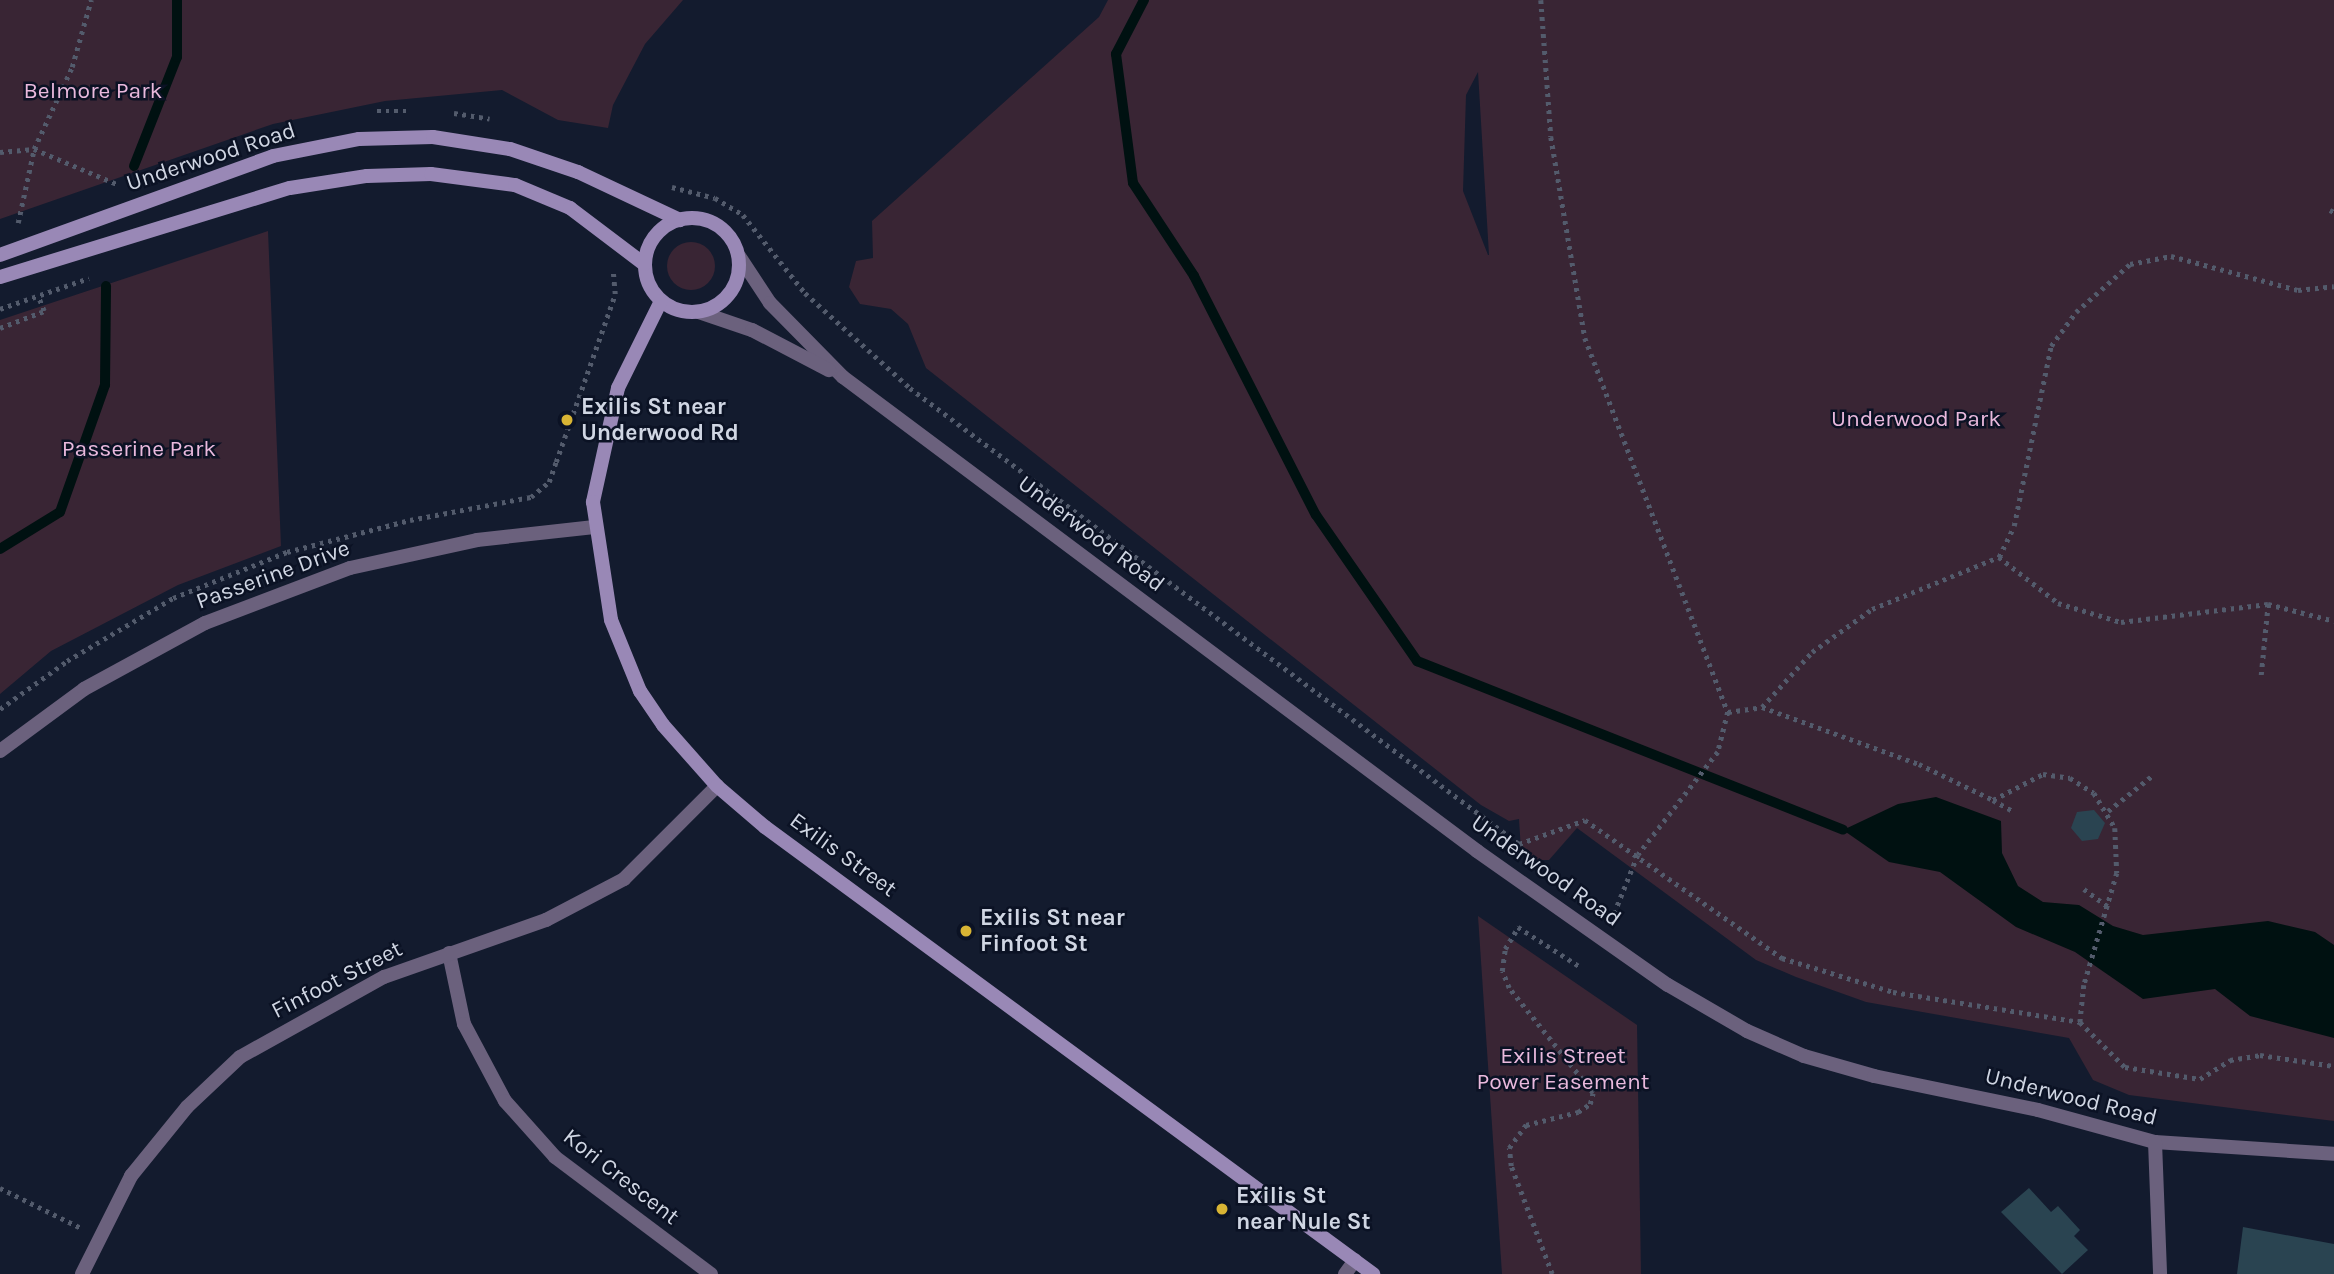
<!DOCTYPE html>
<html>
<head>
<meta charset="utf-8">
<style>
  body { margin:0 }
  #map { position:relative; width:2334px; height:1274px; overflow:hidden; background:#131b2e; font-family:Karla,sans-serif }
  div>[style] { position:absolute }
  .green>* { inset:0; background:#392534 }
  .round { border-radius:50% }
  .water>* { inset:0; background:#011 }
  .stream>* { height:10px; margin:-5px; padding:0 5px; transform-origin:5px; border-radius:5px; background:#011 }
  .building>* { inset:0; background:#2a4451 }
  .path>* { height:4.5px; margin-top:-2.25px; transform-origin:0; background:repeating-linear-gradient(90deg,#535b6c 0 3.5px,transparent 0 8.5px) }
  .street>* { height:14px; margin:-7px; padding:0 7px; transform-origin:7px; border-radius:7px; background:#6b617d }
  .secondary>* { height:14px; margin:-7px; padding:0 7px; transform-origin:7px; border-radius:7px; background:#9988b6 }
  .secondary>.ring { margin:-7px; padding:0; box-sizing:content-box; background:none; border:14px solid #9988b6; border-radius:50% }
  .dots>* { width:19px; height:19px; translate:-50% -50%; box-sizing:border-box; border:4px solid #0b1224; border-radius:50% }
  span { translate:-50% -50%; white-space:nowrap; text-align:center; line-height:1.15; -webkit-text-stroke:5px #0b1224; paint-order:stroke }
  .park-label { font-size:23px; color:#e9b9dd }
  .street-label { font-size:23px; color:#d0d6e3 }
  .poi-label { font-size:23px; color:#d0d6e3; font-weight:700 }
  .left { translate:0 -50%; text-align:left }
</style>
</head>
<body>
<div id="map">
  <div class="green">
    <div style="clip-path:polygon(0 0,683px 0,645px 44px,613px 105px,608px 128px,558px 120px,502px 90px,385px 101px,273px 124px,0 219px)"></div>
    <div style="clip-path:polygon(evenodd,1108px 0,2334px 0,2334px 1121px,2129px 1095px,2093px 1080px,2069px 1038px,1866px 1002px,1796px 977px,1756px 960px,1577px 828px,1549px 860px,1534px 860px,1521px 850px,1519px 819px,1509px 821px,1481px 805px,926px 368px,908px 324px,891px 309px,860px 304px,849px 287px,856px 261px,873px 258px,872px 221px,1099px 17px,1108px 0,1478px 72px,1489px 255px,1488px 255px,1463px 191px,1466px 95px,1478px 72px)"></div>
    <div style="clip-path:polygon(268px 231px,281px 546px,178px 585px,51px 651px,0 694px,0 320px)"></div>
    <div class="round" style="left:667px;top:242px;width:48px;height:48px"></div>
    <div style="clip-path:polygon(1478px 916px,1637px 1025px,1641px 1274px,1502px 1274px)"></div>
  </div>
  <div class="water">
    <div style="clip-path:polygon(1936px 797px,2001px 821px,2002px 853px,2018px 886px,2043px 902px,2079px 905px,2113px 926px,2143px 935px,2268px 921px,2315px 932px,2334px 945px,2334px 1038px,2250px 1016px,2215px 989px,2143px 999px,2075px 952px,2016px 927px,1940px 872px,1889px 862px,1843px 830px,1898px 804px)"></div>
  </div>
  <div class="stream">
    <div style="left:1144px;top:0;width:61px;rotate:117.4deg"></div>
    <div style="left:1116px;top:54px;width:130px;rotate:82.5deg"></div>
    <div style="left:1133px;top:183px;width:111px;rotate:56.7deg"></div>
    <div style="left:1194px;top:276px;width:268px;rotate:63deg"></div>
    <div style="left:1316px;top:515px;width:178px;rotate:55.3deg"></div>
    <div style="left:1417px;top:661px;width:458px;rotate:21.6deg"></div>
    <div style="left:134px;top:166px;width:117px;rotate:-68.5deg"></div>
    <div style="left:177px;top:57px;width:57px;rotate:-90deg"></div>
    <div style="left:0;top:549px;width:70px;rotate:-31.7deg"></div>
    <div style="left:60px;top:512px;width:135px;rotate:-70.5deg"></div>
    <div style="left:105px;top:385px;width:99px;rotate:-89.4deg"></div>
  </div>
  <div class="building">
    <div style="clip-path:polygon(2094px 810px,2105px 823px,2098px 839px,2082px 841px,2071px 828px,2077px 812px)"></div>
    <div style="clip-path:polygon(2029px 1188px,2051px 1212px,2058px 1206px,2080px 1230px,2074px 1236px,2088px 1250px,2062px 1274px,2001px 1212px)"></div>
    <div style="clip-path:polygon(2243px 1227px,2334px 1244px,2334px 1274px,2237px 1274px)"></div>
  </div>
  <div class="path">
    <div style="left:1541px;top:0;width:137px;rotate:85.8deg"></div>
    <div style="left:1551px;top:137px;width:204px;rotate:80.4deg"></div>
    <div style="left:1585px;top:338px;width:400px;rotate:69.1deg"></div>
    <div style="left:1728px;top:712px;width:41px;rotate:104deg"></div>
    <div style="left:1718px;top:752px;width:130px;rotate:127.8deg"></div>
    <div style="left:1638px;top:855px;width:61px;rotate:112deg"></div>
    <div style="left:377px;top:111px;width:30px"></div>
    <div style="left:454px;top:113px;width:36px;rotate:9deg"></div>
    <div style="left:0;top:152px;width:34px;rotate:-5deg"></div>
    <div style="left:34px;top:149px;width:90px;rotate:22.9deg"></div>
    <div style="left:672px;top:187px;width:44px;rotate:14.3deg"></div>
    <div style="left:715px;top:198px;width:33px;rotate:31deg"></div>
    <div style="left:743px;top:215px;width:100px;rotate:51.5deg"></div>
    <div style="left:805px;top:293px;width:142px;rotate:42.1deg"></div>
    <div style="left:910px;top:388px;width:761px;rotate:36.82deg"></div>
    <div style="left:1519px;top:844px;width:70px;rotate:-20deg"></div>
    <div style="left:1585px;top:820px;width:241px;rotate:35deg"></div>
    <div style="left:1782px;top:958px;width:116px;rotate:17deg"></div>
    <div style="left:1893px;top:992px;width:189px;rotate:9.1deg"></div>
    <div style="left:2080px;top:1022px;width:64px;rotate:45deg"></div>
    <div style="left:2125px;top:1067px;width:76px;rotate:9.1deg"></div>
    <div style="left:2200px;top:1079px;width:36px;rotate:-32deg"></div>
    <div style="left:2230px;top:1060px;width:30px;rotate:-9deg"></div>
    <div style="left:2260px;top:1055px;width:75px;rotate:8.5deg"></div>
    <div style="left:2330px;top:210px;width:4px;rotate:27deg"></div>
    <div style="left:18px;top:223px;width:76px;rotate:-77.8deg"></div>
    <div style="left:34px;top:149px;width:90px;rotate:-65.1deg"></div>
    <div style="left:72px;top:67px;width:70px;rotate:-74.2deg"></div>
    <div style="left:0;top:309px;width:94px;rotate:-19.2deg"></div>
    <div style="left:0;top:328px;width:47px;rotate:-21.1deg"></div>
    <div style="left:44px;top:311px;width:16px;rotate:-112deg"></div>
    <div style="left:1999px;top:557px;width:75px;rotate:37.9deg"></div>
    <div style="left:2058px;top:603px;width:66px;rotate:16.8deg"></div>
    <div style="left:2121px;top:622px;width:148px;rotate:-7deg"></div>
    <div style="left:2268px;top:604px;width:68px;rotate:14.4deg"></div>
    <div style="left:2261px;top:675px;width:71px;rotate:-84.4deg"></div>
    <div style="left:1762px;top:707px;width:74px;rotate:-47.7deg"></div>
    <div style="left:1812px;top:652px;width:74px;rotate:-35.6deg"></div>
    <div style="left:1872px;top:609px;width:137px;rotate:-22.3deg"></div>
    <div style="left:1999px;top:557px;width:34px;rotate:-64deg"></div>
    <div style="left:2014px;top:526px;width:184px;rotate:-78.4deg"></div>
    <div style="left:2051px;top:346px;width:42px;rotate:-53.7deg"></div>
    <div style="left:2076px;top:312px;width:72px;rotate:-41.6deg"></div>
    <div style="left:2130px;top:264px;width:42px;rotate:-11deg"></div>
    <div style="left:2171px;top:256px;width:131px;rotate:15deg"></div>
    <div style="left:2298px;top:290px;width:36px;rotate:-6deg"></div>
    <div style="left:0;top:709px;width:82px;rotate:-35.6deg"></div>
    <div style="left:67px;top:661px;width:123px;rotate:-30.7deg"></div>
    <div style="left:173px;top:598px;width:123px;rotate:-22deg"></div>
    <div style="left:287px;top:552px;width:127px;rotate:-14.6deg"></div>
    <div style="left:410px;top:520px;width:123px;rotate:-10.8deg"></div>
    <div style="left:531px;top:497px;width:23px;rotate:-40deg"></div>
    <div style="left:549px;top:482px;width:21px;rotate:-71deg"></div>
    <div style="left:556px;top:462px;width:178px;rotate:-70.6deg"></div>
    <div style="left:615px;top:294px;width:23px;rotate:-95deg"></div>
    <div style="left:1728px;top:712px;width:34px;rotate:-8deg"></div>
    <div style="left:1762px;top:707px;width:167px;rotate:20deg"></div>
    <div style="left:1919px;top:764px;width:82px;rotate:25.9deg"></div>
    <div style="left:1993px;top:800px;width:56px;rotate:-27.5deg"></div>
    <div style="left:2043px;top:774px;width:27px;rotate:8deg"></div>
    <div style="left:2070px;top:778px;width:28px;rotate:32deg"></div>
    <div style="left:2094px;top:793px;width:41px;rotate:59deg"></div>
    <div style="left:2115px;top:828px;width:45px;rotate:87.5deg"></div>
    <div style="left:2117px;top:873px;width:117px;rotate:106.4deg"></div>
    <div style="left:2084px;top:985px;width:37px;rotate:96deg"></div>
    <div style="left:1993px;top:800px;width:23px;rotate:29deg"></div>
    <div style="left:2108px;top:811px;width:58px;rotate:-38.7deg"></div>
    <div style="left:2084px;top:889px;width:31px;rotate:36deg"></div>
    <div style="left:0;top:1188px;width:90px;rotate:26.3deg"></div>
    <div style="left:1552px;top:1274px;width:116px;rotate:-110.8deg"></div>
    <div style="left:1511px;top:1166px;width:18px;rotate:-96deg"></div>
    <div style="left:1509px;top:1148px;width:29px;rotate:-54deg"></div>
    <div style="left:1526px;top:1125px;width:54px;rotate:-14deg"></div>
    <div style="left:1578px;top:1112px;width:14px;rotate:-34deg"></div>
    <div style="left:1590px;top:1104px;width:11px;rotate:-75deg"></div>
    <div style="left:1593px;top:1093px;width:134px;rotate:-128.7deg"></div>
    <div style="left:1509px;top:988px;width:18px;rotate:-112deg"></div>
    <div style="left:1502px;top:971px;width:22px;rotate:-82deg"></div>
    <div style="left:1505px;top:949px;width:26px;rotate:-59deg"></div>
    <div style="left:1518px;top:927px;width:72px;rotate:32.6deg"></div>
  </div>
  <div class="street">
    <div style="left:739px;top:256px;width:56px;rotate:56.6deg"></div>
    <div style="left:770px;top:303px;width:104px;rotate:45.4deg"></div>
    <div style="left:843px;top:377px;width:792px;rotate:36.78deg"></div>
    <div style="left:1477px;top:851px;width:233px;rotate:35.1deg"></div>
    <div style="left:1668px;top:985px;width:91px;rotate:30.2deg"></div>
    <div style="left:1747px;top:1031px;width:62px;rotate:23.7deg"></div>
    <div style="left:1804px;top:1056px;width:73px;rotate:15.9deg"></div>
    <div style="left:1874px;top:1076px;width:167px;rotate:11.7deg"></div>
    <div style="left:2038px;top:1110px;width:121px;rotate:15.3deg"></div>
    <div style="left:2155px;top:1142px;width:179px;rotate:3.8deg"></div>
    <div style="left:699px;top:312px;width:56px;rotate:18.8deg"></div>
    <div style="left:752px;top:330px;width:87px;rotate:27.5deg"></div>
    <div style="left:0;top:751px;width:104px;rotate:-36.4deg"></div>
    <div style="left:84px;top:689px;width:138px;rotate:-28.6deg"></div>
    <div style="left:205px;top:623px;width:155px;rotate:-20.8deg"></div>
    <div style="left:350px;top:568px;width:130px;rotate:-12.4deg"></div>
    <div style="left:477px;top:540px;width:118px;rotate:-6.3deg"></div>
    <div style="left:449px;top:953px;width:73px;rotate:78.1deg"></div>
    <div style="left:464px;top:1024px;width:87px;rotate:62deg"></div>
    <div style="left:505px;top:1101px;width:75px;rotate:48.2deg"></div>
    <div style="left:555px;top:1157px;width:195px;rotate:36.9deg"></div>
    <div style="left:2155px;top:1142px;width:132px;rotate:87.8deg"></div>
    <div style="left:82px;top:1274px;width:110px;rotate:-63.4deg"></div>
    <div style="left:131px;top:1176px;width:89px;rotate:-50.9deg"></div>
    <div style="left:187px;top:1107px;width:73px;rotate:-43.3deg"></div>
    <div style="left:240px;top:1057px;width:165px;rotate:-29.1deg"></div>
    <div style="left:384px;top:977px;width:172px;rotate:-19.4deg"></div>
    <div style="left:546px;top:920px;width:88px;rotate:-27.7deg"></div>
    <div style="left:624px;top:879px;width:132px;rotate:-45deg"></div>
    <div style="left:1345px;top:1274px;width:17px;rotate:-54deg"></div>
  </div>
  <div class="secondary">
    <div class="ring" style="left:645px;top:218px;width:80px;height:80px"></div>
    <div style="left:0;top:255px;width:290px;rotate:-19.9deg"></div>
    <div style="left:273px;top:156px;width:88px;rotate:-11.2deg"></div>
    <div style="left:359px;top:139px;width:74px;rotate:-1.5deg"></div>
    <div style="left:433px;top:137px;width:78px;rotate:8.9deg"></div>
    <div style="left:510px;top:149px;width:72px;rotate:18.7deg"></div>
    <div style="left:578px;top:172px;width:113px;rotate:25.2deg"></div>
    <div style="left:0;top:277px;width:303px;rotate:-17.1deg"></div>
    <div style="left:290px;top:188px;width:78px;rotate:-8.9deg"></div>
    <div style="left:367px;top:176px;width:64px;rotate:-1.8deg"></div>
    <div style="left:431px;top:174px;width:85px;rotate:7.5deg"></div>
    <div style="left:515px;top:185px;width:60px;rotate:22.7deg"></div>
    <div style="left:570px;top:208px;width:93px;rotate:37.1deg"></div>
    <div style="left:661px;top:301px;width:97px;rotate:116.3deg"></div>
    <div style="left:618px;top:388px;width:117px;rotate:102.4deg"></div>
    <div style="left:593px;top:502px;width:119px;rotate:81.3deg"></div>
    <div style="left:611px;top:620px;width:77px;rotate:67.8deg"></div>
    <div style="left:640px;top:691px;width:41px;rotate:55.9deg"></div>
    <div style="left:663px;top:725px;width:81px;rotate:48.5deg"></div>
    <div style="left:717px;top:786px;width:63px;rotate:40.5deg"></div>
    <div style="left:765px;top:827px;width:755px;rotate:36.32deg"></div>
  </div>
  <div class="dots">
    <div style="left:567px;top:420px;background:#d8b434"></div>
    <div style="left:966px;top:931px;background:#d8b434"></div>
    <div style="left:1222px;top:1209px;background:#d8b434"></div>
  </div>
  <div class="park-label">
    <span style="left:93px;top:91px">Belmore Park</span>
    <span style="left:1916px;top:419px">Underwood Park</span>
    <span style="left:139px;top:449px">Passerine Park</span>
    <span style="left:1563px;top:1069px">Exilis Street<br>Power Easement</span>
  </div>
  <div class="street-label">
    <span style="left:211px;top:157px;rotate:-18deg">Underwood Road</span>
    <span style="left:1091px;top:534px;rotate:37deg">Underwood Road</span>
    <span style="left:273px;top:575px;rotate:-20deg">Passerine Drive</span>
    <span style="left:843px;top:855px;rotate:36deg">Exilis Street</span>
    <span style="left:1546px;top:871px;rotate:35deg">Underwood Road</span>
    <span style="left:337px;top:980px;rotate:-27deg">Finfoot Street</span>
    <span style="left:2071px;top:1097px;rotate:14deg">Underwood Road</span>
    <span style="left:621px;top:1177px;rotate:38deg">Kori Crescent</span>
  </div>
  <div class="poi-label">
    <span class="left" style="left:581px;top:420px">Exilis St near<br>Underwood Rd</span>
    <span class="left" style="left:980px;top:931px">Exilis St near<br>Finfoot St</span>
    <span class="left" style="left:1236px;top:1209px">Exilis St<br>near Nule St</span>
  </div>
</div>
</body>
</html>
